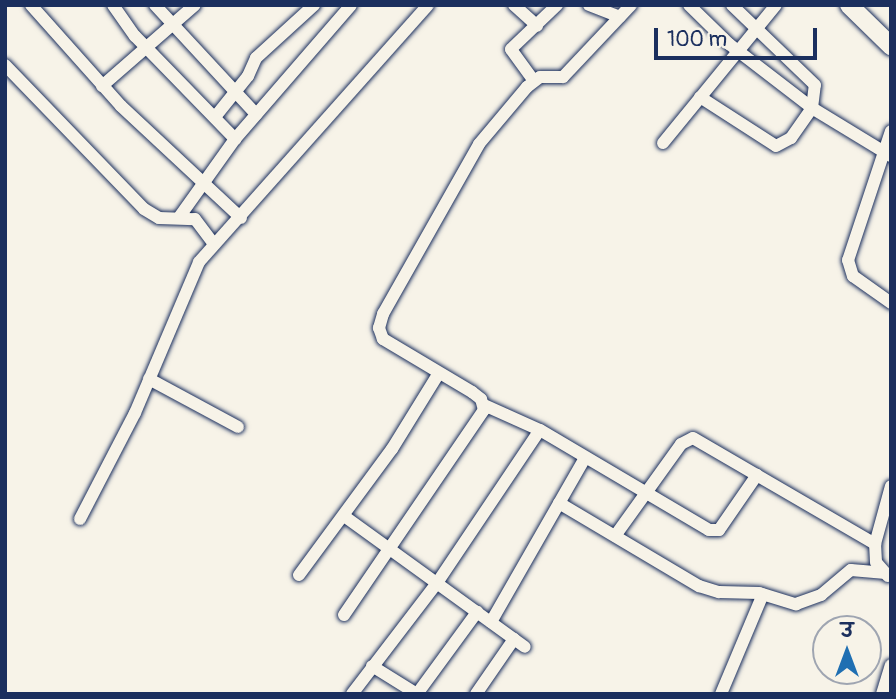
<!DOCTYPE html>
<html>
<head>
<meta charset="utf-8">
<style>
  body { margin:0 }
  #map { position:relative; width:896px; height:699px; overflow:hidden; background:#f7f3e8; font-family:Pangolin,"Playpen Sans Deva",sans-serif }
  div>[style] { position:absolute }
  .roads { filter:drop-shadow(0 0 2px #1b2f5e) drop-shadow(0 0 2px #1b2f5e) }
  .street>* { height:12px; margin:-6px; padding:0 6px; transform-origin:6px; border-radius:6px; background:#f7f3e8 }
  .secondary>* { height:18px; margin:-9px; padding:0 9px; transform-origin:9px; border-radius:9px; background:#f7f3e8 }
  span { translate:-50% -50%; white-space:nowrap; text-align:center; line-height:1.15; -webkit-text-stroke:5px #f7f3e8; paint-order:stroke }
  .frame { position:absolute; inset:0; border:7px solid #1b2f5e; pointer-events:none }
  .north { position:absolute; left:812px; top:615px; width:70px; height:70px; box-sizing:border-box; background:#f7f3e8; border:2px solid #9fa5b1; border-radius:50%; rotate:0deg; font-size:19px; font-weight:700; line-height:28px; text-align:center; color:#1b2f5e }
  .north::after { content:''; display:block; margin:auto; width:24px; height:32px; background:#1f6fb2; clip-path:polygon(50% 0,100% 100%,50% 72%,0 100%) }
  .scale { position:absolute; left:654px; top:28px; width:163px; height:32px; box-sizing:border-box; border:4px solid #1b2f5e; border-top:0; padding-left:9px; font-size:21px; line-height:24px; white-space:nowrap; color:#1b2f5e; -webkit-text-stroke:5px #f7f3e8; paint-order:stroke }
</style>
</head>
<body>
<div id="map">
  <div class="roads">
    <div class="street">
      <div style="left:31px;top:5px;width:135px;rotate:48.3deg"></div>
      <div style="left:121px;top:106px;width:164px;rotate:43deg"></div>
      <div style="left:113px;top:5px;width:38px;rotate:55deg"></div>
      <div style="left:135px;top:36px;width:144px;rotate:45.8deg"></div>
      <div style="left:155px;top:5px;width:149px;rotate:47.2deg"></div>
      <div style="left:514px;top:5px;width:31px;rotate:42deg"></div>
      <div style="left:589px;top:5px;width:33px;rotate:21deg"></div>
      <div style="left:689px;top:5px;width:56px;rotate:44.3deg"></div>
      <div style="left:729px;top:44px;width:105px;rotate:37.6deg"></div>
      <div style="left:812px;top:108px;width:92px;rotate:31.3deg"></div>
      <div style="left:5px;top:65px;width:200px;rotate:46deg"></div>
      <div style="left:144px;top:209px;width:17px;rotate:31deg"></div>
      <div style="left:159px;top:218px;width:36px;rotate:2deg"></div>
      <div style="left:195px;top:219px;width:31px;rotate:53deg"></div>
      <div style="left:534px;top:81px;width:39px;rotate:-126deg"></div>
      <div style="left:511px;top:49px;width:64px;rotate:-43.7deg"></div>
      <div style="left:102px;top:86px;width:123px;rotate:-41.1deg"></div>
      <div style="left:700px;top:97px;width:90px;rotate:32.8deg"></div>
      <div style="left:776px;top:146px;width:17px;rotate:-28deg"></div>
      <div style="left:791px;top:138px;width:37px;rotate:-55deg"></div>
      <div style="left:812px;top:108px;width:23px;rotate:-83deg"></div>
      <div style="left:815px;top:85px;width:115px;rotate:-136.1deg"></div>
      <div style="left:215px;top:117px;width:53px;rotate:-51.2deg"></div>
      <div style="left:248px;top:76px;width:20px;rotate:-66deg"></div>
      <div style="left:256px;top:58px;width:79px;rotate:-42.4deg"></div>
      <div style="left:891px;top:131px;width:136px;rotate:108.4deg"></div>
      <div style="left:848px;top:260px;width:17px;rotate:73deg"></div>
      <div style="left:853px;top:276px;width:47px;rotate:35.4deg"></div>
      <div style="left:663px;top:143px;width:178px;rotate:-50.7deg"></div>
      <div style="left:180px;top:216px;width:95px;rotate:-54.5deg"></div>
      <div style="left:235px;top:139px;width:177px;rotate:-49.1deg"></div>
      <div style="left:149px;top:379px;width:101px;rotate:28.3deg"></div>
      <div style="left:484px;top:405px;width:61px;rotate:24.1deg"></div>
      <div style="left:540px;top:430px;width:196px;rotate:30.6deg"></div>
      <div style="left:709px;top:530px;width:10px"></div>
      <div style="left:719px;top:530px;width:67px;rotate:-55.4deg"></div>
      <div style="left:559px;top:503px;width:163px;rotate:30.7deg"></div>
      <div style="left:699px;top:586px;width:21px;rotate:17deg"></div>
      <div style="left:719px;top:592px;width:40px;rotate:1.4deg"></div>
      <div style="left:759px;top:593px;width:39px;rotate:17deg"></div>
      <div style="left:796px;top:604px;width:27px;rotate:-20deg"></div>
      <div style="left:821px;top:595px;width:39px;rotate:-40deg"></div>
      <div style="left:851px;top:570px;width:32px;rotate:5deg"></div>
      <div style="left:344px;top:516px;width:223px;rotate:35.9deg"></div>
      <div style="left:80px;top:519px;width:119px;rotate:-62.6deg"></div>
      <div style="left:135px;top:413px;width:164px;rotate:-67deg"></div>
      <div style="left:199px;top:262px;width:344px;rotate:-48.3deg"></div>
      <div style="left:615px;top:536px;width:113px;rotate:-54.3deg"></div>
      <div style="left:681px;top:444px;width:13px;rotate:-27deg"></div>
      <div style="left:693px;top:438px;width:211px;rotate:30.2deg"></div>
      <div style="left:299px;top:575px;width:157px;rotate:-53.6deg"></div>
      <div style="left:392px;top:449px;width:89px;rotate:-58.3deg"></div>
      <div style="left:888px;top:576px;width:18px;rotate:-131deg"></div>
      <div style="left:876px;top:562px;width:18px;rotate:-93deg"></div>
      <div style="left:875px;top:544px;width:60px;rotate:-74.6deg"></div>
      <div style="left:344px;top:615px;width:248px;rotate:-55.7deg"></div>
      <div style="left:484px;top:410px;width:11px;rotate:-105deg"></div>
      <div style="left:481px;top:399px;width:11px;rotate:-142deg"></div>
      <div style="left:472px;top:392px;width:104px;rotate:-149.2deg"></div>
      <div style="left:383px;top:339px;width:12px;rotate:-110deg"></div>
      <div style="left:379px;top:328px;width:15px;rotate:-74deg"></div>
      <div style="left:383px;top:314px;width:195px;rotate:-60.5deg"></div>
      <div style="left:479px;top:144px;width:75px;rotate:-49.9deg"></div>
      <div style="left:527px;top:87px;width:16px;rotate:-38deg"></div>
      <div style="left:540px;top:77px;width:23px"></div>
      <div style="left:563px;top:77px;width:99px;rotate:-46.6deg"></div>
      <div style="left:491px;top:622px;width:189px;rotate:-60.2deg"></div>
      <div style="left:372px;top:666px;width:53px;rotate:31.9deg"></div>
      <div style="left:352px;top:694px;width:140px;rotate:-52.6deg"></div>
      <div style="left:437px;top:583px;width:184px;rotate:-56.1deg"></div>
      <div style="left:417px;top:694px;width:102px;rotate:-53.8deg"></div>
      <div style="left:476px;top:694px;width:67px;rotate:-55.4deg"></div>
      <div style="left:721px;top:694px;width:108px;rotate:-67.2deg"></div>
      <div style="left:882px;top:694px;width:30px;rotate:-73deg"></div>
    </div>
    <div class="secondary">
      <div style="left:849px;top:5px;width:59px;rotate:44.3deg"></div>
    </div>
  </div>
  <div class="frame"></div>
  <div class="north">उ</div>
  <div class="scale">100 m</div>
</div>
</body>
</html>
